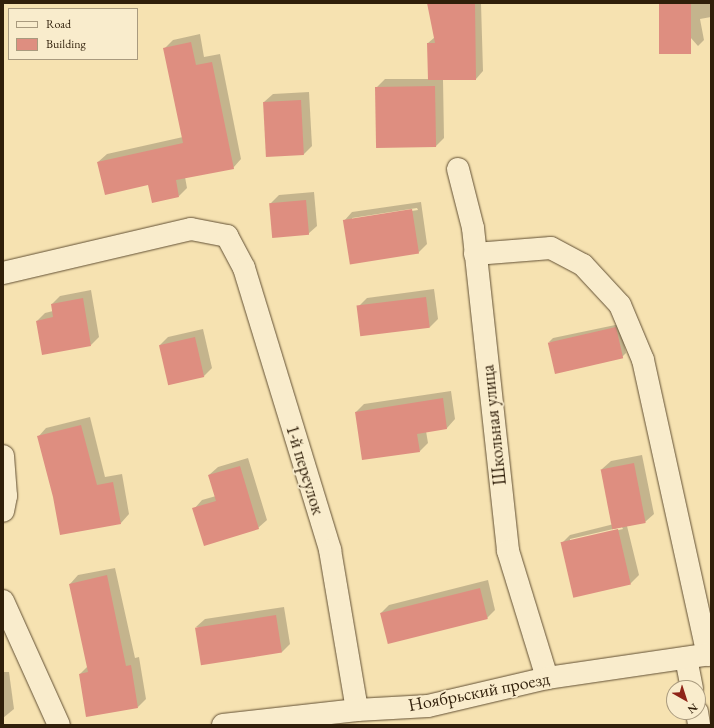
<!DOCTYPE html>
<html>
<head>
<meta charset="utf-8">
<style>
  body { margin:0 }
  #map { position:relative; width:714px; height:728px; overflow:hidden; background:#f6e2b1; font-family:"EB Garamond",serif }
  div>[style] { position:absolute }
  .shadow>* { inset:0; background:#0003 }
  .building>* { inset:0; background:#de8e80; transform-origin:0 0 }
  .roads { filter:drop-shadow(0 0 1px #625034) drop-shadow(0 0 1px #625034) }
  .minor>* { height:22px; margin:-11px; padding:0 11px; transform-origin:11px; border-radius:11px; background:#f9eccc }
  span { translate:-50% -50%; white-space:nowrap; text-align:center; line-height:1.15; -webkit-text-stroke:3.5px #f9eccc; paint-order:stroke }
  .street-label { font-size:18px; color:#301f0a }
  .frame { position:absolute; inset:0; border:4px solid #301f0a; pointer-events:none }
  .legend { position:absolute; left:8px; top:8px; width:130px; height:52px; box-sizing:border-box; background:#f9eccc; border:1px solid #a99a7e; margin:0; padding:5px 7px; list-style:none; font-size:12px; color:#301f0a }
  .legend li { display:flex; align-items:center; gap:8px; height:20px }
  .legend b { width:20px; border:1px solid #a99a7e }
  .north { position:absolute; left:666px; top:680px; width:40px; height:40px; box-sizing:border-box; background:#f9eccc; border:1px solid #a99a7e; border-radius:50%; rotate:141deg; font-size:11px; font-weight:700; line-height:16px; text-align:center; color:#301f0a }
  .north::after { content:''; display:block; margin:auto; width:14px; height:18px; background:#8f2418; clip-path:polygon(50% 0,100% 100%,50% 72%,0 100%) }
</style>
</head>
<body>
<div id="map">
  <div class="shadow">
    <div style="clip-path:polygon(428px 3px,481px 3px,483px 71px,476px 79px,443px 79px,444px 138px,436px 146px,376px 88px,385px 79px,429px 79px,428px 43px,435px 37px)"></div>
    <div style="clip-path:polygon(660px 3px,711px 3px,711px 17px,700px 19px,704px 40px,698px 46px)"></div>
    <div style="clip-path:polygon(200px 34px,204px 57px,220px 54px,241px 159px,233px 168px,185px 177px,187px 188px,179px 196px,98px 162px,107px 154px,183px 137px,165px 48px,173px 40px)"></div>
    <div style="clip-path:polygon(309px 92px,312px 146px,304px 154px,267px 156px,264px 102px,273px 94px)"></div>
    <div style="clip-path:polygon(314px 192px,317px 226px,308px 234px,270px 204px,279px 195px)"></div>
    <div style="clip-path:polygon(evenodd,421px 202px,427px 244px,419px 252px,344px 221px,352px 212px,421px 202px,417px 208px,418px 210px,352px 220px,352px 218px,417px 208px)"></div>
    <div style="clip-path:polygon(434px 289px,438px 319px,430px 327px,358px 307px,367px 298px)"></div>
    <div style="clip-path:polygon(91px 290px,99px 337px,91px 345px,37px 321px,45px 313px,53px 311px,52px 304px,60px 296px)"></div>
    <div style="clip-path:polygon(620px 324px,626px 353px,622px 357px,549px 342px,553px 338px)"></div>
    <div style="clip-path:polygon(203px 329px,212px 368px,204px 376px,160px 345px,168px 337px)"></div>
    <div style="clip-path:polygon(451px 391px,455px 419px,447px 428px,426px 431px,428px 443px,420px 451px,356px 412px,364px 404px)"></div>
    <div style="clip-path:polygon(90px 417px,105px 477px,122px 474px,129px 514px,121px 523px,54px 496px,38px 437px,46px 428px)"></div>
    <div style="clip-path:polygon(evenodd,642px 455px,654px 514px,645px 522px,627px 526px,639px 575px,630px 584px,562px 543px,570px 535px,614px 524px,602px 469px,611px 461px,642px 455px,622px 527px,623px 529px,570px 541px,570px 539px,622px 527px)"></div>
    <div style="clip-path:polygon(248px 458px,267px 520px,258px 528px,194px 509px,202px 500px,216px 496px,209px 475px,218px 467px)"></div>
    <div style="clip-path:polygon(115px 568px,135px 658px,139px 657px,146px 699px,138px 707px,80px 674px,88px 666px,70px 584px,78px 575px)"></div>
    <div style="clip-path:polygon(488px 580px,495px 610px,487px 618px,381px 613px,389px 605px)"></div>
    <div style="clip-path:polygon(284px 607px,290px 644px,282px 652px,196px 627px,205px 619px)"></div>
    <div style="clip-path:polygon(3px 672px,9px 672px,14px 709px,3px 718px)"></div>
  </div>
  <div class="building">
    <div style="clip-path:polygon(427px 3px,475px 3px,476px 80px,428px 80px,427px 43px,435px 43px)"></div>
    <div style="left:659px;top:3px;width:32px;height:51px"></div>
    <div style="clip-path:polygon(191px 42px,196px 65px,212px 62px,234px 169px,176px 180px,179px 197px,152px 203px,148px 185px,105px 195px,97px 162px,183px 143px,163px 48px)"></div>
    <div style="left:435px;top:86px;width:61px;height:60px;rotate:89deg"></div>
    <div style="left:301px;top:100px;width:55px;height:38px;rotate:87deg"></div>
    <div style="left:306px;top:200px;width:35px;height:37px;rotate:85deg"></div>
    <div style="left:412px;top:209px;width:45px;height:70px;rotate:81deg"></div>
    <div style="left:426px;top:297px;width:31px;height:70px;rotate:83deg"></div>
    <div style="clip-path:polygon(83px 298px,91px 346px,42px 355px,36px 321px,53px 317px,51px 304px)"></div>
    <div style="left:616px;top:327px;width:32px;height:70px;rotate:77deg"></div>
    <div style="left:195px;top:337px;width:41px;height:37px;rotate:77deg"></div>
    <div style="clip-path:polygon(443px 398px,447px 429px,417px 434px,420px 452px,362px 460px,355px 412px)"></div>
    <div style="clip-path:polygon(81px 425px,97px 485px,113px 482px,121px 524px,60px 535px,53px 497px,37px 436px)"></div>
    <div style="left:634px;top:463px;width:61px;height:34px;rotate:79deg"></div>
    <div style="clip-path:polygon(240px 466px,259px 529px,204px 546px,192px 508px,216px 501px,208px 475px)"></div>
    <div style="left:618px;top:529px;width:57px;height:59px;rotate:77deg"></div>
    <div style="clip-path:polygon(107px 575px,126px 666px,131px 665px,138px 708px,86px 717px,79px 674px,88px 672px,69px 584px)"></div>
    <div style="left:480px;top:588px;width:32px;height:103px;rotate:76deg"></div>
    <div style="left:276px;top:615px;width:38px;height:82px;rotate:81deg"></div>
  </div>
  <div class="roads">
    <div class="minor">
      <div style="left:458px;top:169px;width:61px;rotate:75.7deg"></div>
      <div style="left:473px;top:228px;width:325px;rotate:83.8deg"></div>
      <div style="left:508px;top:551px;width:133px;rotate:72.9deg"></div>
      <div style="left:475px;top:254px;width:76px;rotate:-4.5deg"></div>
      <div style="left:551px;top:248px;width:36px;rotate:28deg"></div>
      <div style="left:583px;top:265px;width:54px;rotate:47.2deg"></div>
      <div style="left:620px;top:305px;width:60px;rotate:67.3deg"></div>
      <div style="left:643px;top:360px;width:302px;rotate:77.6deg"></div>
      <div style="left:3px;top:273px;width:193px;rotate:-13.2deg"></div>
      <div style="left:191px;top:229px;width:37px;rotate:11deg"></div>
      <div style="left:227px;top:236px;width:36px;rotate:62deg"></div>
      <div style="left:244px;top:268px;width:295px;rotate:73deg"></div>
      <div style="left:330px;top:550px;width:162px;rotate:80.4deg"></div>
      <div style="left:3px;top:456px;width:40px;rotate:85.7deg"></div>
      <div style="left:6px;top:496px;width:15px;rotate:101deg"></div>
      <div style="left:3px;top:601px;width:136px;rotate:65.7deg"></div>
      <div style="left:686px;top:658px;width:31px;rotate:79deg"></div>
      <div style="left:697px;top:712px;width:13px;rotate:81deg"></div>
      <div style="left:223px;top:725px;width:135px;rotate:-6.4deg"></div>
      <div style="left:357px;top:710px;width:71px;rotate:-3.2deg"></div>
      <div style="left:428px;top:706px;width:122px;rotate:-13.2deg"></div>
      <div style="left:547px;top:678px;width:166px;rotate:-8.3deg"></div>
    </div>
  </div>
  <div class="street-label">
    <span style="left:494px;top:425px;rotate:-96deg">Школьная улица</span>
    <span style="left:305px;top:470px;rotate:73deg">1-й переулок</span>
    <span style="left:479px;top:692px;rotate:-11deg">Ноябрьский проезд</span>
  </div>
  <div class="frame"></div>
  <ul class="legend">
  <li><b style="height:5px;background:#f9eccc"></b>Road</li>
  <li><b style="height:11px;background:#de8e80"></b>Building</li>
  </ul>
  <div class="north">N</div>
</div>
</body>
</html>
